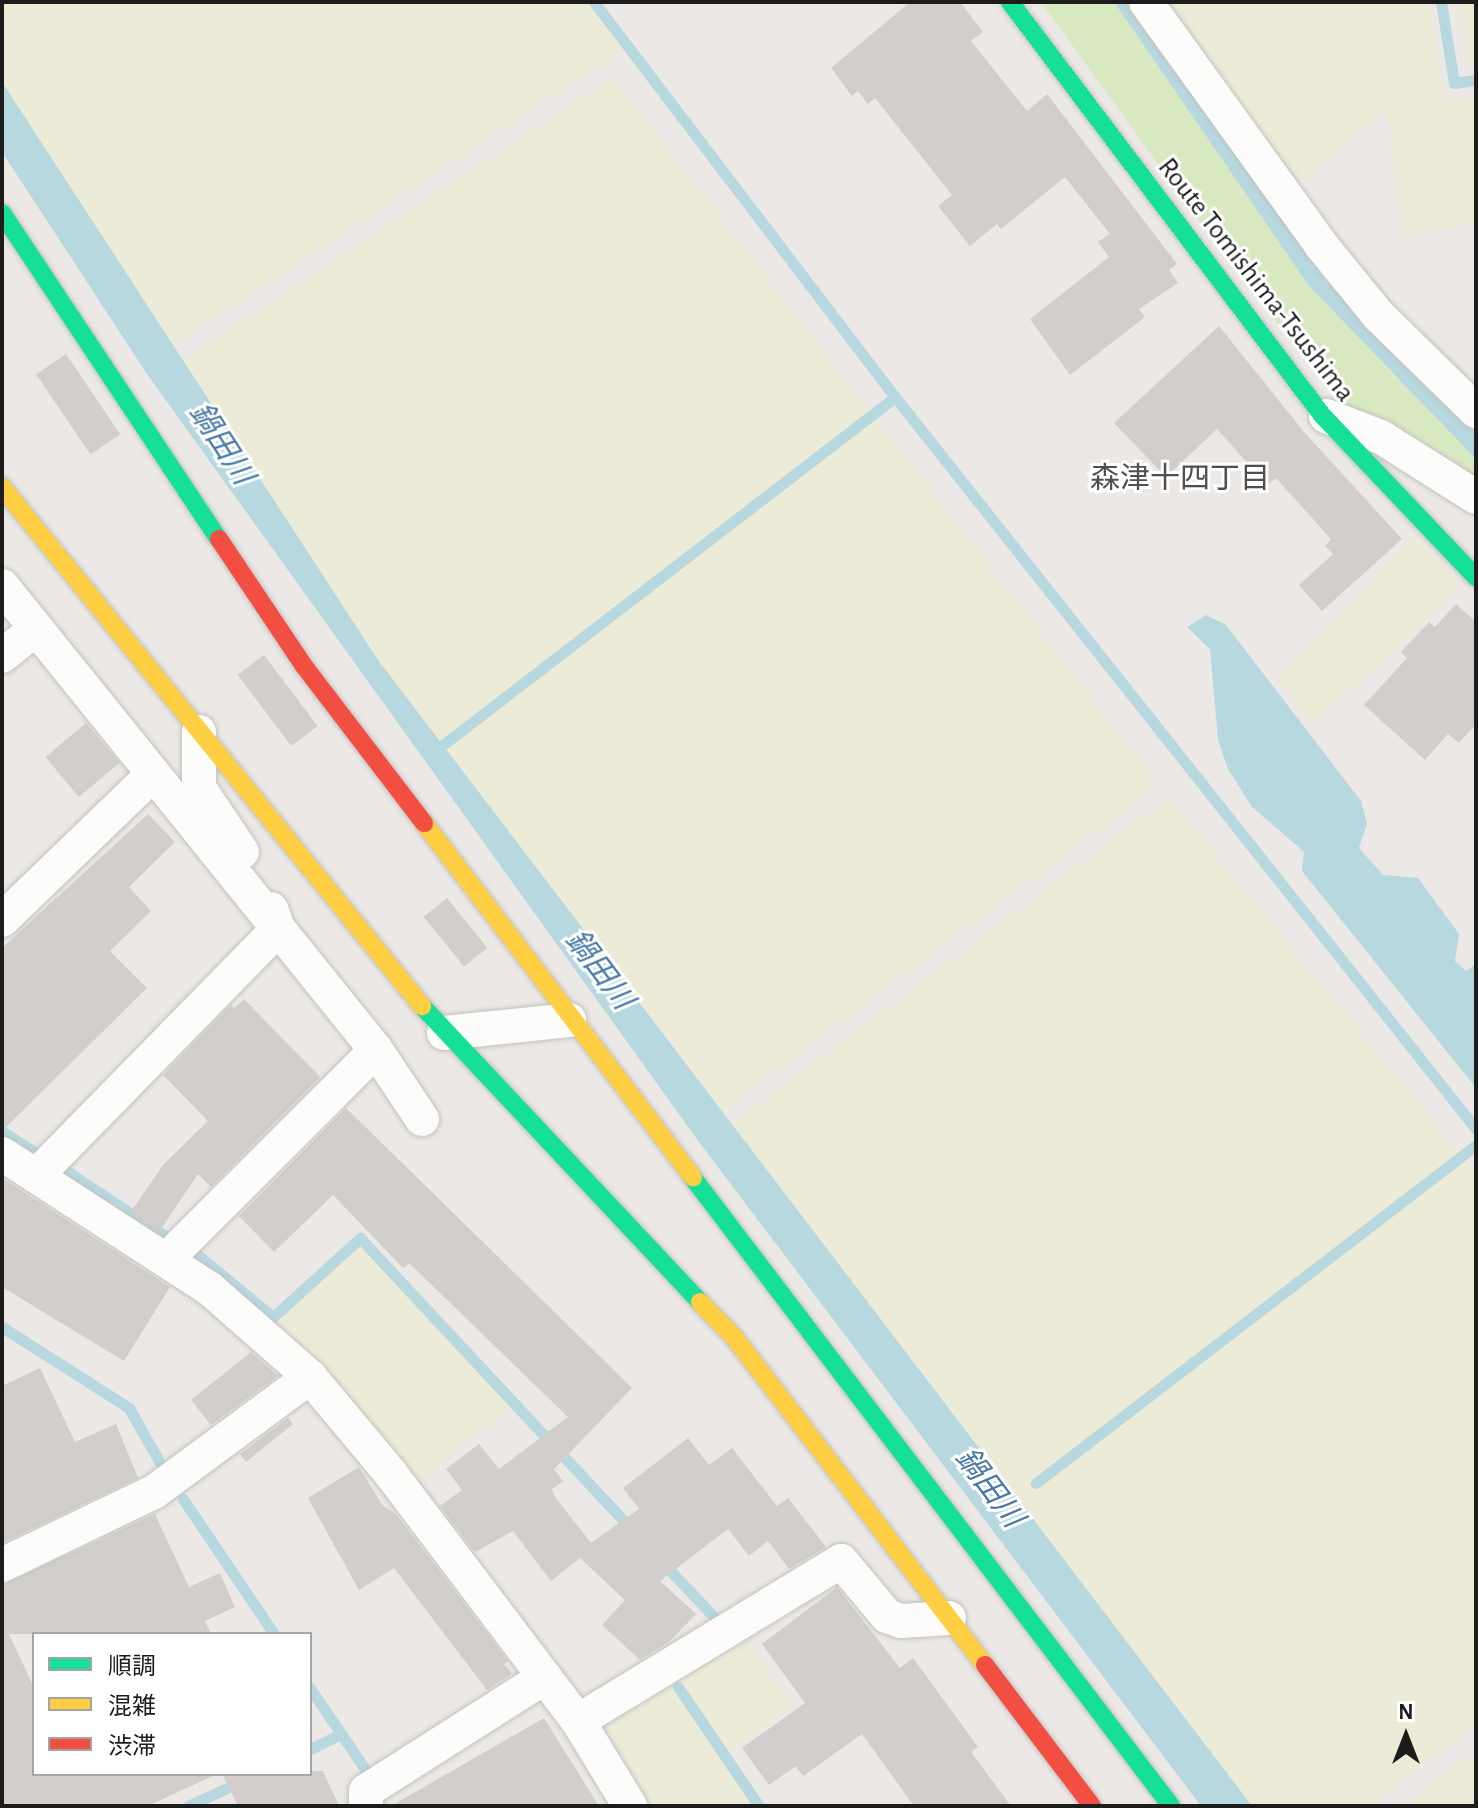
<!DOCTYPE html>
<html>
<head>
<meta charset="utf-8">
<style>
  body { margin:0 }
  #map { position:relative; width:1478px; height:1808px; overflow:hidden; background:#ebe8e5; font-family:"Alegreya Sans","Noto Sans JP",sans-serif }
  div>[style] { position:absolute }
  .farmland>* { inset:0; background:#ecebd7 }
  .grass>* { inset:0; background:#d8e9c2 }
  .water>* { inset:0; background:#b7d8df }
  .stream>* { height:11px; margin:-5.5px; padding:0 5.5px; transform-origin:5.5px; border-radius:5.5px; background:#b7d8df }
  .building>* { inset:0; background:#d1cecc; transform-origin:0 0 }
  .roads { filter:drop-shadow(0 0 2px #c3c2c1) drop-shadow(0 0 2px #c3c2c1) }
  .street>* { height:34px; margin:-17px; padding:0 17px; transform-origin:17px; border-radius:17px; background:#fcfcfb }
  .fast>* { height:18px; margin:-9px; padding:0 9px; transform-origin:9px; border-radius:9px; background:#16e098 }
  .slow>* { height:18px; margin:-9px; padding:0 9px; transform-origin:9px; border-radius:9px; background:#ffcf43 }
  .jam>* { height:18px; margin:-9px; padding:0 9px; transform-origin:9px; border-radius:9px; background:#f24e42 }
  span { translate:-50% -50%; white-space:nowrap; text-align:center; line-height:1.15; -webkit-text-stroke:6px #fff; paint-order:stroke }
  .street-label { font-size:28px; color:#1c1c1c }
  .water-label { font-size:30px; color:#4578a4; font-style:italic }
  .neighbourhood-label { font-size:30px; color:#4f4f4f }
  .frame { position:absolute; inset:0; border:4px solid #1c1c1c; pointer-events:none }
  .legend { position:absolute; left:32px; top:1632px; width:280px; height:144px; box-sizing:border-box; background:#fff; border:2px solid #a4a4a4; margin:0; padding:10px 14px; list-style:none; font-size:24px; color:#1c1c1c }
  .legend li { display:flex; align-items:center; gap:16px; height:40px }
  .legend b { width:40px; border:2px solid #a4a4a4 }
  .north { position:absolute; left:1366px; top:1696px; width:80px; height:80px; -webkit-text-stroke:6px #fff; paint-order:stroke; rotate:0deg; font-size:22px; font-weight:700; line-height:32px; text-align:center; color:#1c1c1c }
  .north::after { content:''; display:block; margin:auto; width:28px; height:36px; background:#1c1c1c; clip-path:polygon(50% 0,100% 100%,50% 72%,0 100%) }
</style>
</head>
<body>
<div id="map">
  <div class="farmland">
    <div style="clip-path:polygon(2px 2px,594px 2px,628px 47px,172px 345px,2px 82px)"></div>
    <div style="clip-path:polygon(1160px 2px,1429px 2px,1446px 101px,1476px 96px,1476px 224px,1404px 234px,1387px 111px,1294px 185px)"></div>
    <div style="clip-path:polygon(1458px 2px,1476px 2px,1476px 67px,1470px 68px)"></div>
    <div style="clip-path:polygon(612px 77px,1158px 785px,722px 1111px,378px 660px,183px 361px)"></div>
    <div style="clip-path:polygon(1415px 537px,1461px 585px,1313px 725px,1278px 677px)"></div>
    <div style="clip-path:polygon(1169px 798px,1476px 1174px,1476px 1724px,1369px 1806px,1252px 1806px,732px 1125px)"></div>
    <div style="clip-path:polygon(360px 1238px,514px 1403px,418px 1483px,324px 1367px,273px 1317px)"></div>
    <div style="clip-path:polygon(744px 1637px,793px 1706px,725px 1755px,759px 1806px,654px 1806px,606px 1728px)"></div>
    <div style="clip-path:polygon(1476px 1750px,1476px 1806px,1403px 1806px,1404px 1806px)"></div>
  </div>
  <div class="grass">
    <div style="clip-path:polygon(1041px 2px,1114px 2px,1309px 286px,1476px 459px,1476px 477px,1386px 432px,1339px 399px,1239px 276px)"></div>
  </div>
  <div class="water">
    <div style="clip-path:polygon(1114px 2px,1133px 2px,1326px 281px,1476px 433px,1476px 459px,1309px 286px)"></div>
    <div style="clip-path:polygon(2px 82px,378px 660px,1252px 1806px,1201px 1806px,699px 1142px,147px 374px,2px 152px)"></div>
    <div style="clip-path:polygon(1206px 615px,1226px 625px,1361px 801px,1367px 824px,1359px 848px,1383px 875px,1418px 878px,1459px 934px,1455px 961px,1466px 971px,1476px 964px,1476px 1088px,1302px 871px,1304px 852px,1252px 807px,1228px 769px,1218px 740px,1210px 649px,1187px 627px)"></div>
  </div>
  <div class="stream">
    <div style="left:594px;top:2px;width:497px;rotate:52.7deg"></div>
    <div style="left:895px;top:397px;width:935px;rotate:51.56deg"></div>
    <div style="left:1441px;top:2px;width:82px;rotate:80.9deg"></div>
    <div style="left:1454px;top:83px;width:22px;rotate:-8deg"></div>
    <div style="left:444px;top:744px;width:569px;rotate:-37.57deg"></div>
    <div style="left:2px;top:1131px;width:40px;rotate:32.9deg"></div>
    <div style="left:65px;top:1170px;width:123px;rotate:33.4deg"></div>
    <div style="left:193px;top:1251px;width:104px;rotate:39.5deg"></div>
    <div style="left:273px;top:1317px;width:118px;rotate:-42.2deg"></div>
    <div style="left:360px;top:1238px;width:399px;rotate:47deg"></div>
    <div style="left:2px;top:1327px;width:151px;rotate:32.5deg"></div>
    <div style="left:129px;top:1408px;width:63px;rotate:60.6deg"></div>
    <div style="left:1036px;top:1483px;width:555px;rotate:-37.53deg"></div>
    <div style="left:183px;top:1499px;width:163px;rotate:56deg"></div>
    <div style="left:663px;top:1563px;width:74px;rotate:46.6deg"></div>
    <div style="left:678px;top:1687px;width:144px;rotate:55.8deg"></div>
    <div style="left:310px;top:1688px;width:105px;rotate:55.9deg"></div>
    <div style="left:310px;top:1749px;width:34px;rotate:-26deg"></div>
    <div style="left:188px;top:1806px;width:60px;rotate:-24.8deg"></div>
  </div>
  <div class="building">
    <div style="clip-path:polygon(910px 2px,960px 2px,983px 32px,971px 41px,1027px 111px,1047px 94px,1177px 264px,1169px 270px,1178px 283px,1139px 309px,1145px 317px,1070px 375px,1030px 319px,1109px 257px,1098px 242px,1110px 234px,1065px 177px,1001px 229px,997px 224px,970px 246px,938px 206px,952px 195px,875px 98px,868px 104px,858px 91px,852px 96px,831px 68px)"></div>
    <div style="clip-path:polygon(1219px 326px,1304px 432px,1402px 539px,1322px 611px,1299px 585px,1333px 554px,1325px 546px,1331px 539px,1276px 478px,1267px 485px,1217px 429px,1166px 477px,1114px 423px)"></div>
    <div style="left:66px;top:354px;width:97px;height:36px;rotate:56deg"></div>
    <div style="clip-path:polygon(1456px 604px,1476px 622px,1476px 724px,1459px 743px,1448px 734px,1425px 760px,1364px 705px,1407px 658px,1401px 652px,1429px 622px,1435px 627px)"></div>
    <div style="left:264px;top:655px;width:89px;height:33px;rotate:53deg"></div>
    <div style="left:86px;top:723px;width:52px;height:53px;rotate:50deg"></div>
    <div style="clip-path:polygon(148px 814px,175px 842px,129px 887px,151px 911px,110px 951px,147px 988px,2px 1131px,2px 948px)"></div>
    <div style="left:447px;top:898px;width:64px;height:30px;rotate:51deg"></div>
    <div style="clip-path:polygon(244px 999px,320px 1077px,211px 1187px,198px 1174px,159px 1232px,130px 1213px,163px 1165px,208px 1121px,163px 1075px,231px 1005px,234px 1008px)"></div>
    <div style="clip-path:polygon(346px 1108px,632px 1388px,554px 1469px,563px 1481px,552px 1489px,555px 1497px,591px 1543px,639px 1509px,623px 1488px,688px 1438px,709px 1465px,732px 1448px,777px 1506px,788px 1498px,826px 1547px,789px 1569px,768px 1541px,749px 1556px,728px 1529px,660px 1581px,696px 1614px,669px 1642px,640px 1660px,602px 1625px,625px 1600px,580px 1558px,551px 1581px,513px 1531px,475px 1552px,440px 1506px,462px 1490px,446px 1469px,479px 1444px,499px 1469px,568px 1417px,409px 1263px,403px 1268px,333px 1195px,274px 1252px,239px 1216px)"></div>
    <div style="clip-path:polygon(2px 1178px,170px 1287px,124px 1361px,2px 1287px)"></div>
    <div style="clip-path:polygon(251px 1352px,278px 1376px,211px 1425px,191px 1400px)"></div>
    <div style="clip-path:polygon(40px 1368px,75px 1442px,116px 1424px,138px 1478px,2px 1543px,2px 1386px)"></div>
    <div style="clip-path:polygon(288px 1418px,293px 1424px,246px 1462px,240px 1454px)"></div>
    <div style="clip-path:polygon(359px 1467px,383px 1506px,395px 1513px,508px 1661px,504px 1664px,512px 1674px,487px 1690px,394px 1568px,359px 1590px,308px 1498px)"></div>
    <div style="clip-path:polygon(155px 1514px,189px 1587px,220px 1573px,235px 1607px,205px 1621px,211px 1634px,9px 1634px,34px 1688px,34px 1774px,217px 1774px,148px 1806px,2px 1806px,2px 1585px)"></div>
    <div style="clip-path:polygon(837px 1587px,900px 1668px,913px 1658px,978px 1747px,971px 1752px,1011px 1806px,914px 1806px,862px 1734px,803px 1776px,796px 1766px,769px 1785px,742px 1748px,805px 1703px,762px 1644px)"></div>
    <div style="clip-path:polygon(544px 1718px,599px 1806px,391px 1806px)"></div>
    <div style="clip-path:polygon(311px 1771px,323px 1771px,339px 1806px,238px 1806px,222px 1774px)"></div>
  </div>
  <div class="roads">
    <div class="street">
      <div style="left:1146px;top:2px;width:299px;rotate:54.2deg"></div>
      <div style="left:1321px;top:245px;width:92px;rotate:50.8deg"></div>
      <div style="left:1379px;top:316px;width:136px;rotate:44.4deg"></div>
      <div style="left:1326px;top:416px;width:59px;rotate:20.9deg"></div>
      <div style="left:1381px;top:437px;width:112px;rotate:32.3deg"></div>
      <div style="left:2px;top:586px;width:596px;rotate:51.13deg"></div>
      <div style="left:376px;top:1050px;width:83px;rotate:56.3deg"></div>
      <div style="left:2px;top:656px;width:43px;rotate:-38.5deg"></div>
      <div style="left:199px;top:732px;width:56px;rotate:90deg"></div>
      <div style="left:199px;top:788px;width:77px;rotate:56.1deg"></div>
      <div style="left:2px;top:920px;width:210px;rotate:-44deg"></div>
      <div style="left:444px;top:1033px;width:126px;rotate:-5.9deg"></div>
      <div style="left:2px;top:1154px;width:248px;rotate:33deg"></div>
      <div style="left:210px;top:1289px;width:133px;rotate:41.3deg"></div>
      <div style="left:310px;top:1377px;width:126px;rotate:50.1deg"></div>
      <div style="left:391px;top:1474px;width:310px;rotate:52.9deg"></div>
      <div style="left:578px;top:1721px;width:100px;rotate:58.5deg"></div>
      <div style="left:36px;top:1176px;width:346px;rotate:-45.6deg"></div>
      <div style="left:278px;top:929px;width:21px;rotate:-109deg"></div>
      <div style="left:166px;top:1260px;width:297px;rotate:-45deg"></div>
      <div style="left:2px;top:1565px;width:169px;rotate:-25.7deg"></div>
      <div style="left:154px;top:1492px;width:194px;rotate:-36.4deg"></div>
      <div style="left:578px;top:1721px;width:308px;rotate:-31.3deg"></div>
      <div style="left:841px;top:1561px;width:72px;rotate:50.1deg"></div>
      <div style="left:887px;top:1616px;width:15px;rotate:20deg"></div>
      <div style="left:901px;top:1621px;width:48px;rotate:-3.6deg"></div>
      <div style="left:366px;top:1806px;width:15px;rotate:-90deg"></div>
      <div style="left:366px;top:1791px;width:212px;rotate:-32.5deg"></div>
    </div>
    <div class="fast">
      <div style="left:1010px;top:2px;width:518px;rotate:52.93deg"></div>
      <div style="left:1322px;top:415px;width:224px;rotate:46.5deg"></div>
      <div style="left:2px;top:213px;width:392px;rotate:56.4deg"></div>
      <div style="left:422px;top:1006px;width:406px;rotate:46.8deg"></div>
      <div style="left:693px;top:1178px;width:789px;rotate:52.72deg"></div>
    </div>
    <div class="slow">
      <div style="left:2px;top:487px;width:668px;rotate:51.02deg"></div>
      <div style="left:424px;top:823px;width:445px;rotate:52.8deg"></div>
      <div style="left:700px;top:1302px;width:49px;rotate:45.8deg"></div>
      <div style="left:734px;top:1337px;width:413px;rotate:52.6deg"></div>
    </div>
    <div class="jam">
      <div style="left:219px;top:539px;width:153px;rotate:56.2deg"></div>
      <div style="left:304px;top:666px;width:198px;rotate:52.6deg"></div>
      <div style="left:985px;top:1665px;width:177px;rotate:52.8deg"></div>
    </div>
  </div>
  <div class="street-label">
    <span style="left:1256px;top:280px;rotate:52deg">Route Tomishima-Tsushima</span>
  </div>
  <div class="water-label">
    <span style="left:221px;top:444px;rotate:57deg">鍋田川</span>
    <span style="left:599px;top:970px;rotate:53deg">鍋田川</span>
    <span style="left:989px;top:1488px;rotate:53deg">鍋田川</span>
  </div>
  <div class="neighbourhood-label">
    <span style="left:1180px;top:479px">森津十四丁目</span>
  </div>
  <div class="frame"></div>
  <ul class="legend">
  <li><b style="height:10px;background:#16e098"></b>順調</li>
  <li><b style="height:10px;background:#ffcf43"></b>混雑</li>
  <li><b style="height:10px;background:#f24e42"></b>渋滞</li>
  </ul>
  <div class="north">N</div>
</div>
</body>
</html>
